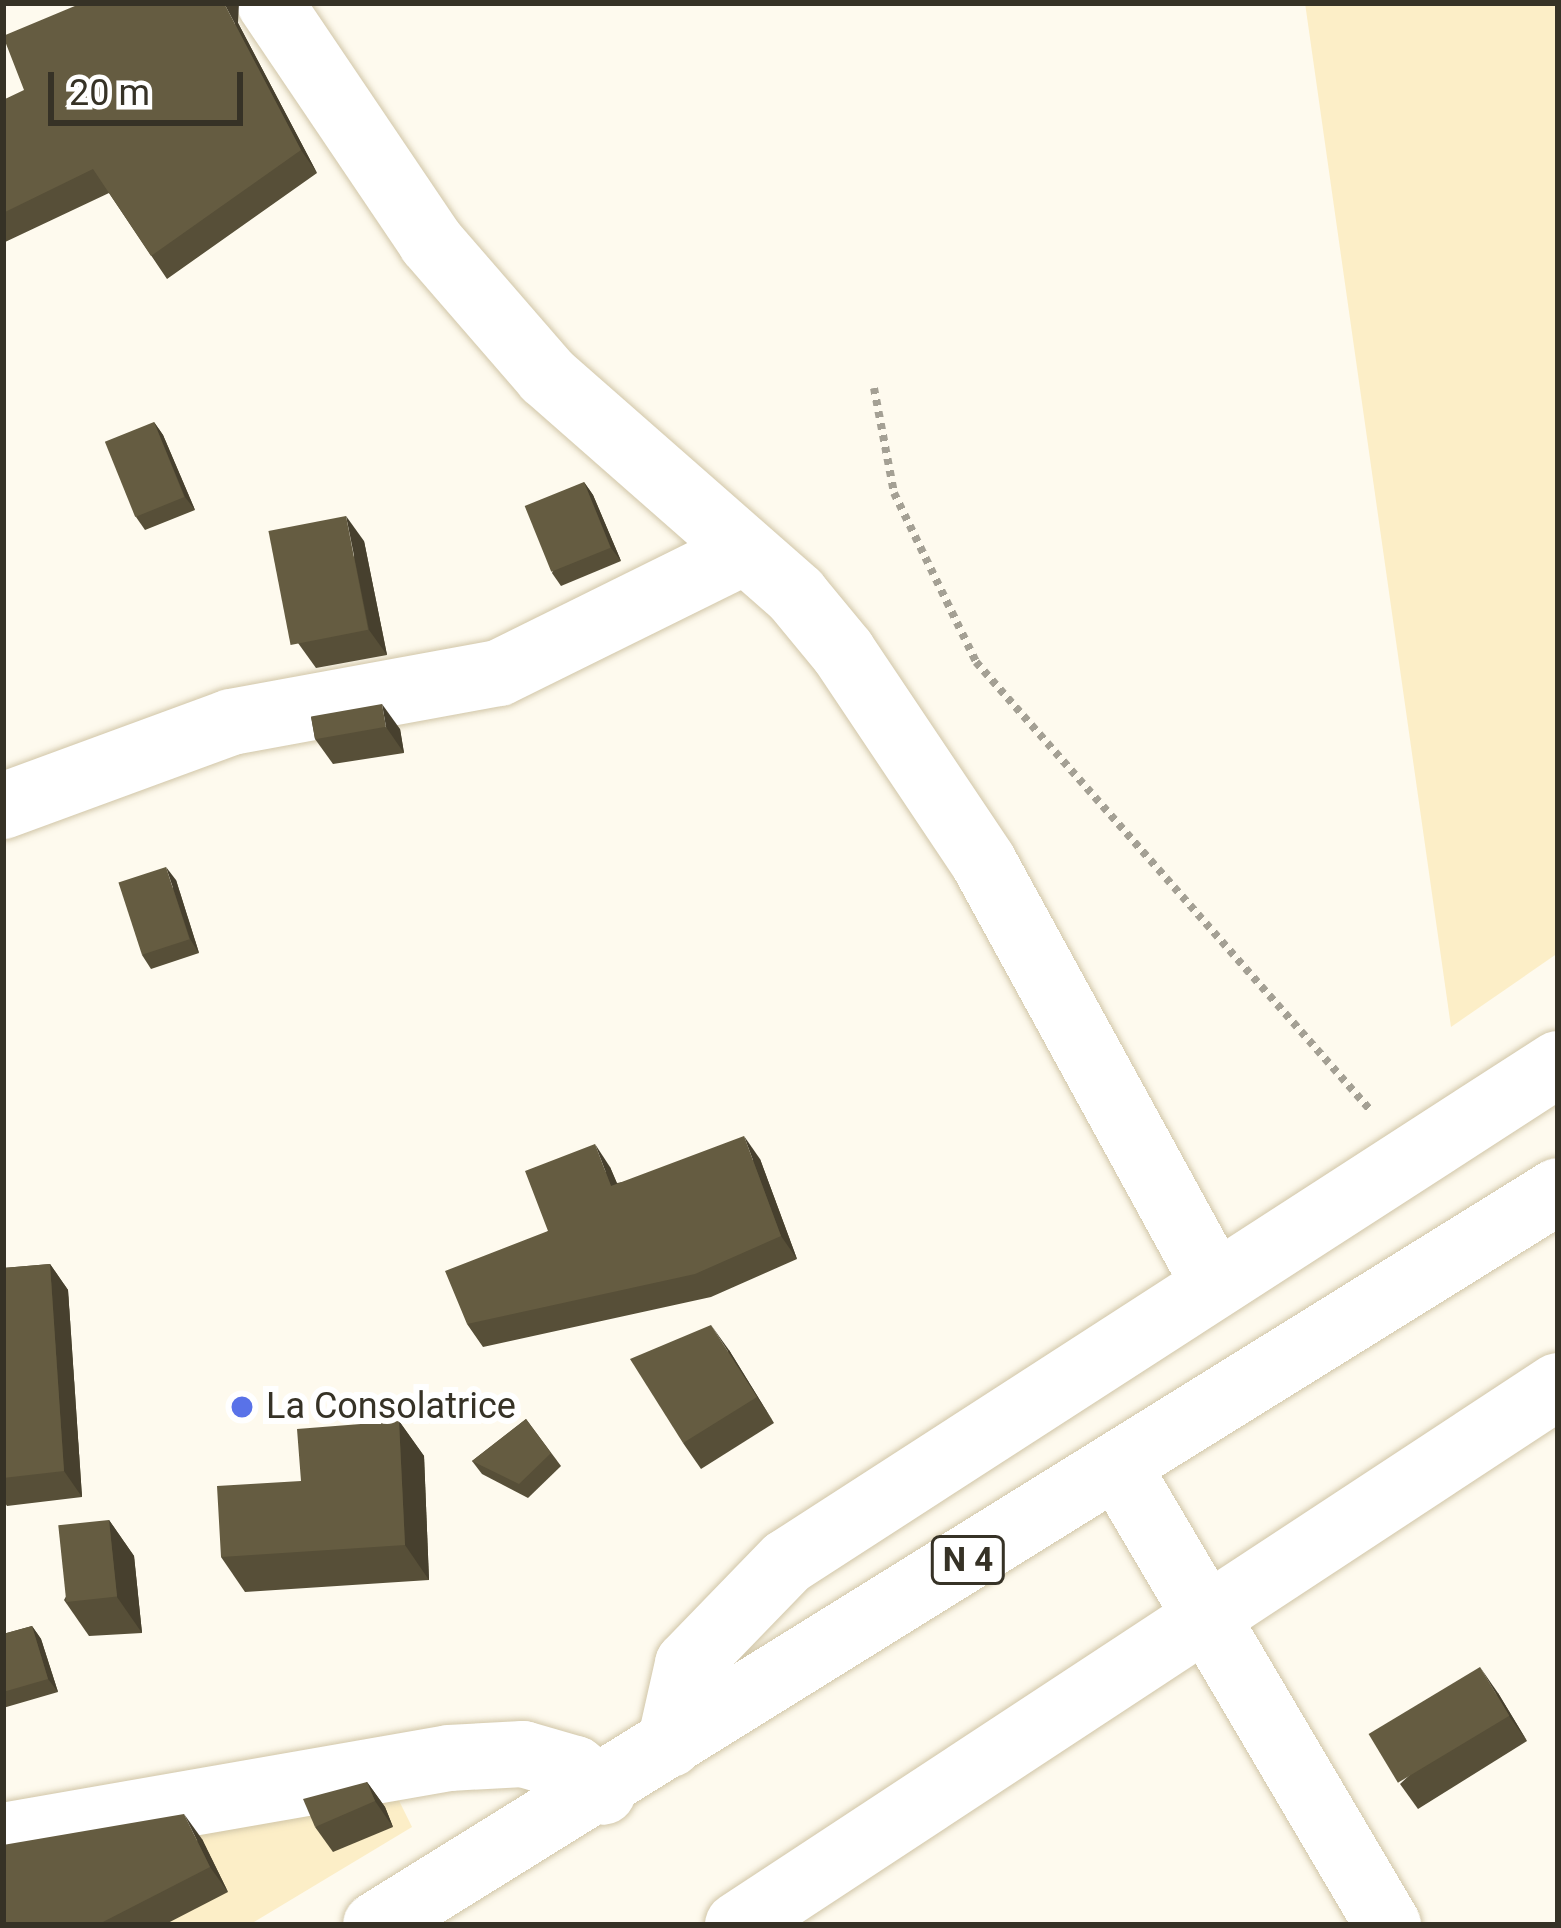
<!DOCTYPE html>
<html>
<head>
<meta charset="utf-8">
<style>
  body { margin:0 }
  #map { position:relative; width:1561px; height:1928px; overflow:hidden; background:#fefaee; font-family:Roboto,sans-serif }
  div>[style] { position:absolute }
  .built>* { inset:0; background:#fceec7 }
  .path>* { height:8px; margin-top:-4px; transform-origin:0; background:repeating-linear-gradient(90deg,#a4a094 0 6px,transparent 0 12px) }
  .roads { filter:drop-shadow(0 0 3px #d1c6a8) drop-shadow(0 0 3px #d1c6a8) }
  .minor>* { height:66px; margin:-33px; padding:0 33px; transform-origin:33px; border-radius:33px; background:#fff }
  .trunk>* { height:66px; margin:-33px; padding:0 33px; transform-origin:33px; border-radius:33px; background:#fff }
  .wall>* { inset:0; background:#574f38 }
  .shaded-wall>* { inset:0; background:#47402e }
  .building>* { inset:0; background:#655c41; transform-origin:0 0 }
  .dots>* { width:33px; height:33px; translate:-50% -50%; box-sizing:border-box; border:6px solid #fff; border-radius:50% }
  span { translate:-50% -50%; white-space:nowrap; text-align:center; line-height:1.15; -webkit-text-stroke:12px #fff; paint-order:stroke }
  .shield-label span { padding:3px 9px; background:#fff; border:3px solid; border-radius:9px; -webkit-text-stroke-width:0 }
  .shield-label { font-size:33px; color:#363226; font-weight:700 }
  .poi-label { font-size:36px; color:#363226 }
  .left { translate:0 -50%; text-align:left }
  .frame { position:absolute; inset:0; border:6px solid #363226; pointer-events:none }
  .scale { position:absolute; left:48px; top:72px; width:195px; height:54px; box-sizing:border-box; border:6px solid #363226; border-top:0; padding-left:15px; font-size:36px; line-height:42px; white-space:nowrap; color:#363226; -webkit-text-stroke:9px #fff; paint-order:stroke }
</style>
</head>
<body>
<div id="map">
  <div class="built">
    <div style="clip-path:polygon(1305px 3px,1558px 3px,1558px 953px,1451px 1027px)"></div>
    <div style="clip-path:polygon(383px 1768px,412px 1827px,249px 1925px,3px 1925px,3px 1830px)"></div>
  </div>
  <div class="path">
    <div style="left:874px;top:388px;width:107px;rotate:79.2deg"></div>
    <div style="left:894px;top:493px;width:188px;rotate:64.1deg"></div>
    <div style="left:976px;top:662px;width:598px;rotate:48.66deg"></div>
  </div>
  <div class="roads">
    <div class="minor">
      <div style="left:270px;top:3px;width:288px;rotate:56deg"></div>
      <div style="left:431px;top:242px;width:177px;rotate:49.1deg"></div>
      <div style="left:547px;top:376px;width:332px;rotate:41.3deg"></div>
      <div style="left:796px;top:595px;width:74px;rotate:50.5deg"></div>
      <div style="left:843px;top:652px;width:254px;rotate:56.2deg"></div>
      <div style="left:984px;top:863px;width:474px;rotate:61.3deg"></div>
      <div style="left:3px;top:806px;width:243px;rotate:-20.2deg"></div>
      <div style="left:231px;top:722px;width:272px;rotate:-10.4deg"></div>
      <div style="left:499px;top:673px;width:273px;rotate:-26.3deg"></div>
      <div style="left:1118px;top:1467px;width:532px;rotate:59.48deg"></div>
      <div style="left:670px;top:1744px;width:82px;rotate:-77.3deg"></div>
      <div style="left:688px;top:1664px;width:142px;rotate:-45.9deg"></div>
      <div style="left:787px;top:1562px;width:918px;rotate:-32.86deg"></div>
      <div style="left:3px;top:1836px;width:453px;rotate:-9.9deg"></div>
      <div style="left:449px;top:1758px;width:74px;rotate:-3.1deg"></div>
      <div style="left:523px;top:1754px;width:54px;rotate:16.1deg"></div>
      <div style="left:575px;top:1769px;width:36px;rotate:39deg"></div>
      <div style="left:738px;top:1925px;width:981px;rotate:-33.32deg"></div>
    </div>
    <div class="trunk">
      <div style="left:376px;top:1925px;width:1391px;rotate:-31.84deg"></div>
    </div>
  </div>
  <div class="wall">
    <div style="clip-path:polygon(238px 23px,317px 173px,167px 279px,109px 193px,3px 243px,3px 100px)"></div>
    <div style="clip-path:polygon(154px 422px,163px 435px,195px 510px,145px 530px,136px 517px)"></div>
    <div style="clip-path:polygon(584px 482px,593px 495px,621px 561px,561px 586px,552px 573px)"></div>
    <div style="clip-path:polygon(364px 541px,387px 655px,316px 668px,298px 643px)"></div>
    <div style="clip-path:polygon(311px 717px,400px 729px,404px 753px,333px 764px,315px 739px)"></div>
    <div style="clip-path:polygon(176px 880px,199px 953px,151px 969px,142px 955px)"></div>
    <div style="clip-path:polygon(760px 1159px,797px 1259px,711px 1297px,483px 1347px,467px 1324px,548px 1231px,610px 1167px,617px 1183px)"></div>
    <div style="clip-path:polygon(50px 1264px,68px 1290px,82px 1497px,7px 1506px,3px 1500px,3px 1268px)"></div>
    <div style="clip-path:polygon(729px 1350px,774px 1423px,701px 1469px,683px 1443px)"></div>
    <div style="clip-path:polygon(526px 1419px,561px 1466px,528px 1498px,482px 1474px,472px 1461px)"></div>
    <div style="clip-path:polygon(399px 1421px,424px 1456px,429px 1580px,245px 1592px,221px 1557px,301px 1481px)"></div>
    <div style="clip-path:polygon(109px 1520px,134px 1556px,142px 1633px,89px 1636px,64px 1600px)"></div>
    <div style="clip-path:polygon(32px 1626px,41px 1639px,58px 1692px,3px 1708px,3px 1634px)"></div>
    <div style="clip-path:polygon(1498px 1693px,1527px 1741px,1418px 1809px,1400px 1784px)"></div>
    <div style="clip-path:polygon(367px 1782px,385px 1807px,393px 1827px,333px 1852px,315px 1827px)"></div>
    <div style="clip-path:polygon(202px 1839px,228px 1892px,164px 1925px,3px 1925px)"></div>
  </div>
  <div class="shaded-wall">
    <div style="clip-path:polygon(224px 3px,239px 3px,238px 23px,317px 173px,301px 150px)"></div>
    <div style="clip-path:polygon(154px 422px,163px 435px,195px 510px,185px 497px)"></div>
    <div style="clip-path:polygon(584px 482px,593px 495px,621px 561px,611px 548px)"></div>
    <div style="clip-path:polygon(346px 516px,364px 541px,387px 655px,369px 630px)"></div>
    <div style="clip-path:polygon(382px 704px,400px 729px,404px 753px,386px 727px)"></div>
    <div style="clip-path:polygon(166px 867px,176px 880px,199px 953px,190px 939px)"></div>
    <div style="clip-path:polygon(744px 1136px,760px 1159px,797px 1259px,781px 1236px)"></div>
    <div style="clip-path:polygon(595px 1144px,610px 1167px,627px 1208px,611px 1186px)"></div>
    <div style="clip-path:polygon(50px 1264px,68px 1290px,82px 1497px,64px 1471px)"></div>
    <div style="clip-path:polygon(711px 1325px,729px 1350px,774px 1423px,757px 1397px)"></div>
    <div style="clip-path:polygon(399px 1421px,424px 1456px,429px 1580px,405px 1545px)"></div>
    <div style="clip-path:polygon(109px 1520px,134px 1556px,142px 1633px,117px 1597px)"></div>
    <div style="clip-path:polygon(32px 1626px,41px 1639px,58px 1692px,48px 1679px)"></div>
    <div style="clip-path:polygon(1480px 1667px,1498px 1693px,1527px 1741px,1509px 1716px)"></div>
    <div style="clip-path:polygon(367px 1782px,385px 1807px,393px 1827px,375px 1801px)"></div>
    <div style="clip-path:polygon(184px 1814px,202px 1839px,228px 1892px,210px 1867px)"></div>
  </div>
  <div class="building">
    <div style="clip-path:polygon(82px 3px,224px 3px,301px 150px,151px 256px,93px 169px,3px 213px,3px 100px,24px 90px,3px 36px)"></div>
    <div style="left:154px;top:422px;width:81px;height:53px;rotate:68deg"></div>
    <div style="left:584px;top:482px;width:71px;height:64px;rotate:68deg"></div>
    <div style="left:346px;top:516px;width:116px;height:79px;rotate:79deg"></div>
    <div style="left:382px;top:704px;width:23px;height:72px;rotate:80deg"></div>
    <div style="left:166px;top:867px;width:76px;height:50px;rotate:72deg"></div>
    <div style="clip-path:polygon(744px 1136px,781px 1236px,695px 1274px,467px 1324px,445px 1271px,548px 1231px,525px 1171px,595px 1144px,611px 1186px)"></div>
    <div style="clip-path:polygon(50px 1264px,64px 1471px,3px 1478px,3px 1268px)"></div>
    <div style="clip-path:polygon(711px 1325px,757px 1397px,683px 1443px,630px 1359px)"></div>
    <div style="clip-path:polygon(526px 1419px,551px 1453px,519px 1484px,472px 1461px)"></div>
    <div style="clip-path:polygon(399px 1421px,405px 1545px,221px 1557px,217px 1486px,301px 1481px,297px 1429px)"></div>
    <div style="left:109px;top:1520px;width:77px;height:51px;rotate:84deg"></div>
    <div style="clip-path:polygon(32px 1626px,48px 1679px,3px 1692px,3px 1634px)"></div>
    <div style="left:1480px;top:1667px;width:57px;height:130px;rotate:59deg"></div>
    <div style="clip-path:polygon(367px 1782px,375px 1801px,315px 1827px,303px 1799px)"></div>
    <div style="clip-path:polygon(184px 1814px,210px 1867px,97px 1925px,3px 1925px,3px 1845px)"></div>
  </div>
  <div class="dots">
    <div style="left:242px;top:1407px;background:#5972e8"></div>
  </div>
  <div class="shield-label">
    <span style="left:968px;top:1560px">N 4</span>
  </div>
  <div class="poi-label">
    <span class="left" style="left:266px;top:1407px">La Consolatrice</span>
  </div>
  <div class="frame"></div>
  <div class="scale">20 m</div>
</div>
</body>
</html>
